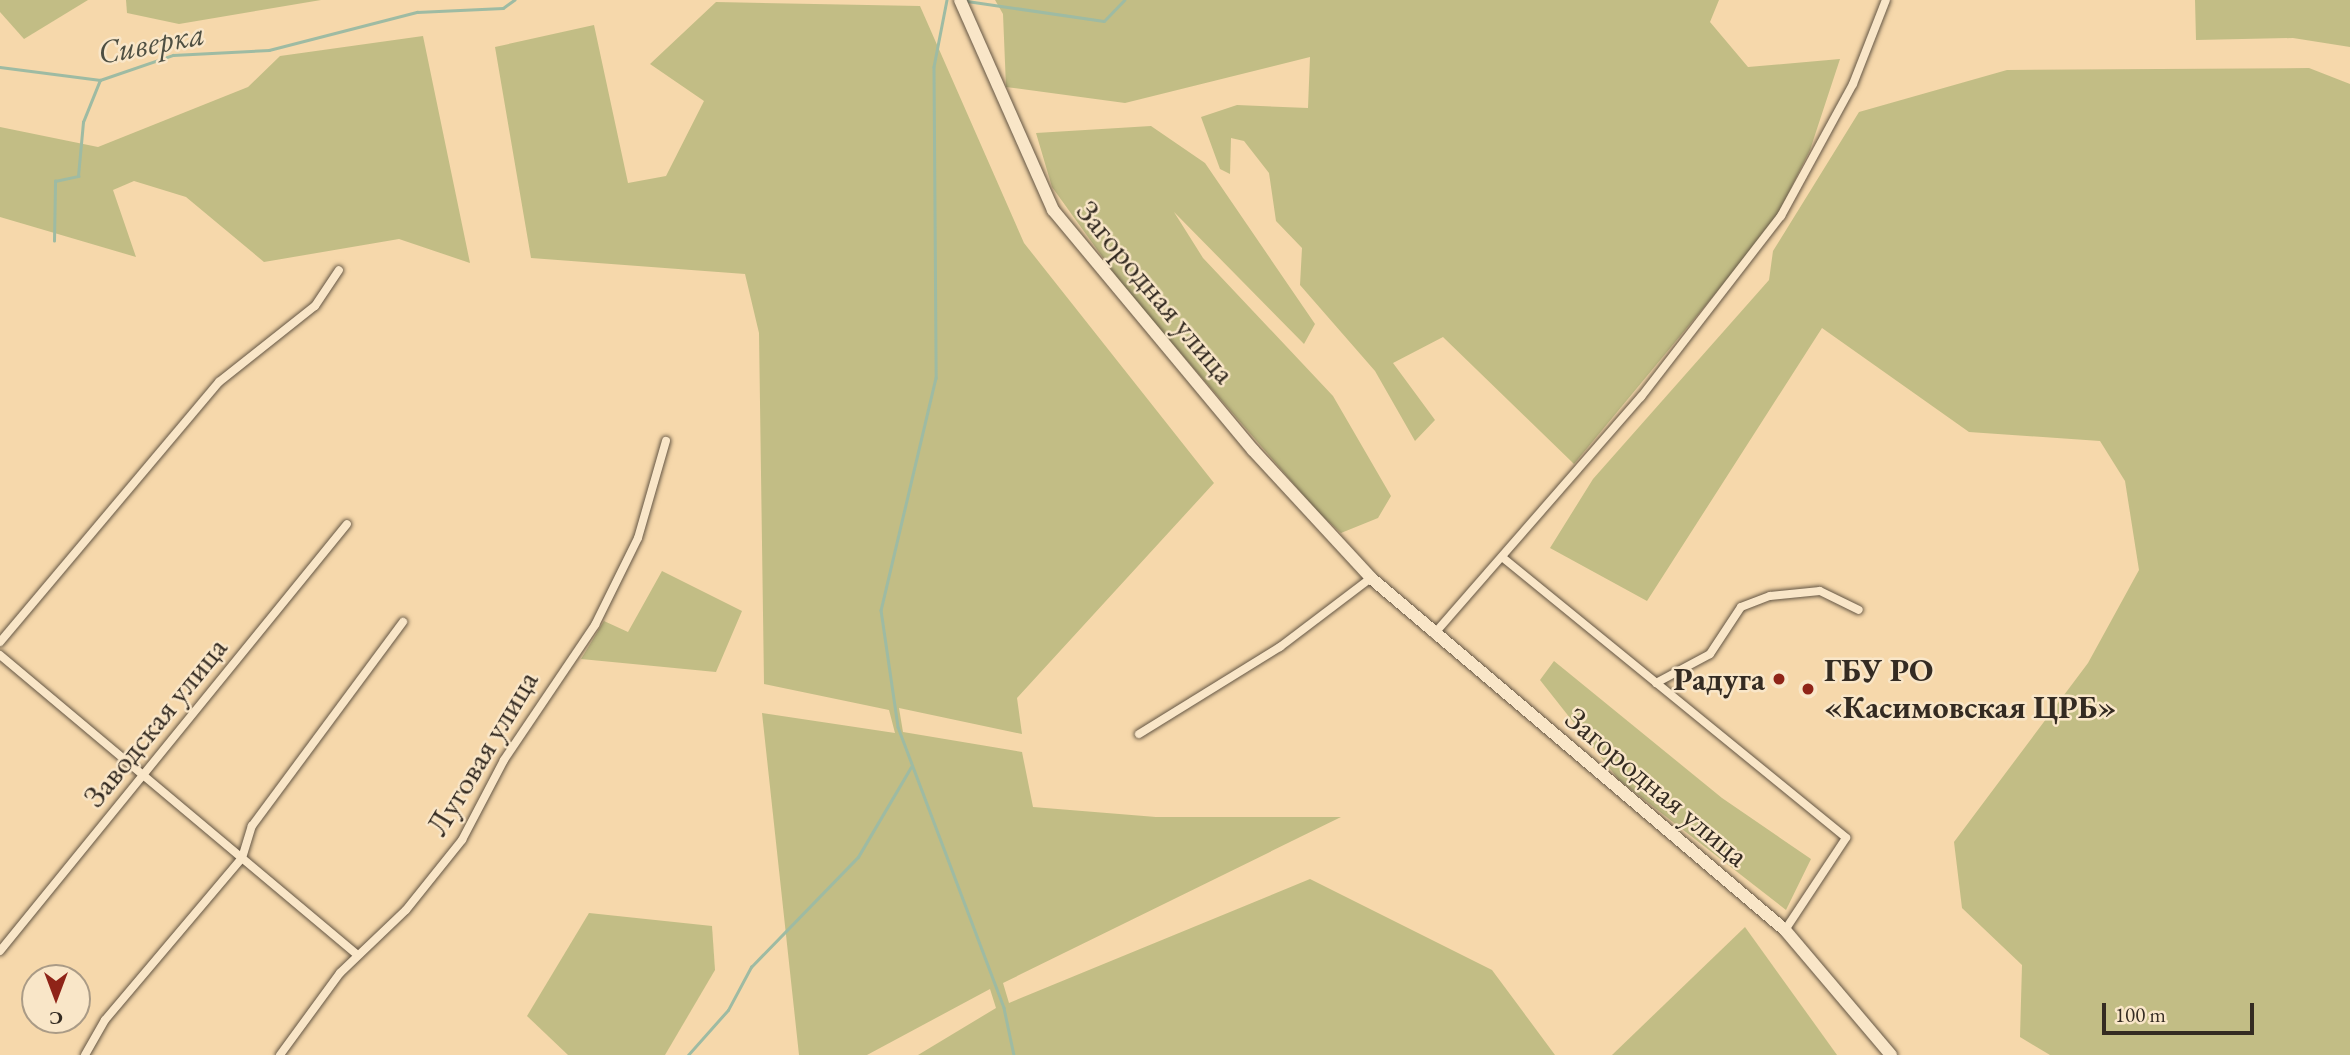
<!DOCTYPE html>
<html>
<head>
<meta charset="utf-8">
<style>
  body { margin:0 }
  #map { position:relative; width:2350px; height:1055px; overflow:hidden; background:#f6d8ab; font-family:"EB Garamond",serif }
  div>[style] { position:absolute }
  .green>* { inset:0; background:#c2bd85 }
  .stream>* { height:2.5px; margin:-1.25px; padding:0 1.25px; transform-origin:1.25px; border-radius:1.25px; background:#9ebba3 }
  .roads { filter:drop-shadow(0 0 2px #645644) drop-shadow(0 0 2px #645644) }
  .minor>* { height:8px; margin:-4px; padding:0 4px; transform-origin:4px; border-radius:4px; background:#f9e6c8 }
  .secondary>* { height:12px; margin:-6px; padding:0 6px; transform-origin:6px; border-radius:6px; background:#f9e6c8 }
  .dots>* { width:19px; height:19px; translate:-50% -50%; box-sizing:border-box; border:4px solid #f9e6c8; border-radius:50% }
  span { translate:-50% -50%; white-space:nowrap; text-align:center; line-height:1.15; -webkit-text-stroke:5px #f9e6c8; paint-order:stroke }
  .street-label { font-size:32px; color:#342b22 }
  .poi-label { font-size:32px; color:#342b22; font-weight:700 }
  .left { translate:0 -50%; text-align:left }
  .right { translate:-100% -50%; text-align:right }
  .water-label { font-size:33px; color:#4e4f42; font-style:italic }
  .north { position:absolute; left:21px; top:964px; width:70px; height:70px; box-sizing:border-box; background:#f9e6c8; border:2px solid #aa9b86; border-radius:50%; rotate:180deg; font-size:19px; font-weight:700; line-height:28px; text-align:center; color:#342b22 }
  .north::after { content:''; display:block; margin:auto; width:24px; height:32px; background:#8f2418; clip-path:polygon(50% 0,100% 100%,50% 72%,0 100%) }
  .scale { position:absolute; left:2102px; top:1003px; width:152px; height:32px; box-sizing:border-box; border:4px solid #342b22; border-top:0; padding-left:9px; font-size:21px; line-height:24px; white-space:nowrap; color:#342b22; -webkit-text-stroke:5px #f9e6c8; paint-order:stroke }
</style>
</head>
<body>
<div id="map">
  <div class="green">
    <div style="clip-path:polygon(0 0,88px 0,24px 39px,0 12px)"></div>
    <div style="clip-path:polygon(126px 0,321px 0,179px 24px,127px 13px)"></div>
    <div style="clip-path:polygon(995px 0,1719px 0,1710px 22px,1748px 67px,1840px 59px,1810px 150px,1773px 224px,1574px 464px,1443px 337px,1393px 363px,1435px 420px,1415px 441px,1375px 371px,1300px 285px,1302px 248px,1276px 221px,1269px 173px,1244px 141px,1231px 138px,1230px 174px,1220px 169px,1201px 117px,1237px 105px,1308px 108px,1310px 57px,1125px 103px,1006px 87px,1003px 14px)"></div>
    <div style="clip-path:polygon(2195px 0,2350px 0,2350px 47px,2293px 38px,2196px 40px)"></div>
    <div style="clip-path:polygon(716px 2px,920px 6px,1024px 243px,1214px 483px,1017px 698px,1022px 734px,899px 708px,903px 732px,1022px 752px,1033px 807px,1156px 817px,1341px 817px,1003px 983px,1009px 1003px,1310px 879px,1492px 970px,1555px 1055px,918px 1055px,996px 1008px,990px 989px,867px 1055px,799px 1055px,762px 713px,895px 733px,889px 710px,764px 684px,759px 333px,745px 274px,531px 258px,495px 47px,594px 25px,628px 183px,666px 176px,704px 101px,650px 64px)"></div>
    <div style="clip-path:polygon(423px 36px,470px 263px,399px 239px,264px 262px,186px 197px,134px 181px,113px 190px,136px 257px,0 217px,0 127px,98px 147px,248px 87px,280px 56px)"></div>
    <div style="clip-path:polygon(2309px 68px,2350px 84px,2350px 1055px,2050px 1055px,2020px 1037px,2022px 965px,1962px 908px,1954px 842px,2088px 663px,2139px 570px,2125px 481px,2100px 441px,1969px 432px,1822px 328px,1647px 601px,1550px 548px,1593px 479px,1769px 280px,1773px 251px,1859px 112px,2007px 70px)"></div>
    <div style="clip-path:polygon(1151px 126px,1205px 163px,1315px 324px,1304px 344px,1174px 212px,1203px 258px,1333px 396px,1391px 496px,1378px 518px,1341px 533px,1318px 512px,1127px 291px,1052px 187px,1036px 133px)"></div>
    <div style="clip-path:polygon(662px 571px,742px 611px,716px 672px,581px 659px,604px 621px,628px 632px)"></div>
    <div style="clip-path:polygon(1554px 661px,1722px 798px,1811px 859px,1786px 910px,1619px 780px,1540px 680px)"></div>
    <div style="clip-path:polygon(589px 913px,712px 926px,715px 970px,665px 1055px,568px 1055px,527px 1016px)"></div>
    <div style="clip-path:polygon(1745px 927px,1837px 1055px,1612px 1055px)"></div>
  </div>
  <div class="stream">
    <div style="left:947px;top:0;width:68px;rotate:101deg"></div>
    <div style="left:934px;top:67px;width:311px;rotate:89.6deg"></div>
    <div style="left:936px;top:378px;width:238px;rotate:103.3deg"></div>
    <div style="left:881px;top:610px;width:118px;rotate:81.7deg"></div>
    <div style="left:898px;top:727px;width:300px;rotate:69.3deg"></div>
    <div style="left:1004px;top:1008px;width:48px;rotate:78deg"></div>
    <div style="left:967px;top:1px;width:138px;rotate:8.3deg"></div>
    <div style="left:1104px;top:21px;width:29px;rotate:-46deg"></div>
    <div style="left:0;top:67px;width:101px;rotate:7.4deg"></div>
    <div style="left:100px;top:80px;width:77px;rotate:-18.9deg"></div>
    <div style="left:173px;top:55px;width:96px;rotate:-3deg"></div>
    <div style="left:269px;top:50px;width:153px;rotate:-14.4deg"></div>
    <div style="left:417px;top:12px;width:86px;rotate:-2.7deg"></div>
    <div style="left:503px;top:8px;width:14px;rotate:-36deg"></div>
    <div style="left:54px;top:241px;width:60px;rotate:-89deg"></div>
    <div style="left:55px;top:181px;width:24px;rotate:-12deg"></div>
    <div style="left:78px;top:176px;width:54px;rotate:-84.7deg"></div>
    <div style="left:83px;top:122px;width:45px;rotate:-68deg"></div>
    <div style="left:688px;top:1055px;width:60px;rotate:-48.4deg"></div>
    <div style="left:728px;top:1010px;width:49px;rotate:-61.9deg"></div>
    <div style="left:751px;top:967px;width:153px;rotate:-45.8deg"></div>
    <div style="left:858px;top:857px;width:104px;rotate:-59.5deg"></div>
  </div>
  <div class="roads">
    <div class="minor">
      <div style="left:1502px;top:557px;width:444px;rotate:39.2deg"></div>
      <div style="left:1846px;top:838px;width:110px;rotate:123.5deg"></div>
      <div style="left:1434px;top:634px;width:315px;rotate:-48.9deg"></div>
      <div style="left:1641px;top:397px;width:229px;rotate:-52.3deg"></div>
      <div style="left:1781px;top:216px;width:150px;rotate:-61.4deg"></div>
      <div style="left:1853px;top:84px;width:90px;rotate:-68.6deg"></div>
      <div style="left:0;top:642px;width:340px;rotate:-49.9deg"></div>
      <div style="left:219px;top:382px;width:122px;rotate:-38.4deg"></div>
      <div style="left:315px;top:306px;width:43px;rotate:-56.3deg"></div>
      <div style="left:0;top:655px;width:465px;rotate:40deg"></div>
      <div style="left:1656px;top:683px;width:61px;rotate:-28.2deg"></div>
      <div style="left:1710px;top:654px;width:56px;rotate:-56.6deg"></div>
      <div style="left:1741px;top:607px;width:31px;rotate:-21deg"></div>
      <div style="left:1770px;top:596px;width:50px;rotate:-5.7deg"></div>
      <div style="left:1820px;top:591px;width:43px;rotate:26deg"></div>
      <div style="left:1139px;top:734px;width:166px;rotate:-31.7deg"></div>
      <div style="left:1280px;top:647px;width:114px;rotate:-37.2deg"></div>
      <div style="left:0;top:951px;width:550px;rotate:-50.9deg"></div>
      <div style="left:85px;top:1055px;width:40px;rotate:-60.3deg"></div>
      <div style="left:105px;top:1020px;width:212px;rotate:-49.8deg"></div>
      <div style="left:242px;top:858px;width:34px;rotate:-73deg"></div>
      <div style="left:252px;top:826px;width:254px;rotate:-53.5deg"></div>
      <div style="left:280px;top:1055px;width:102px;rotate:-53.8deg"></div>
      <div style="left:340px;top:973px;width:91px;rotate:-43.7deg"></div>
      <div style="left:406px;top:910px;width:90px;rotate:-51.3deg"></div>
      <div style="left:462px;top:840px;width:90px;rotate:-62.3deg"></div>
      <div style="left:504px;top:760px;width:163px;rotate:-56deg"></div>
      <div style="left:595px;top:625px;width:97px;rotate:-63.7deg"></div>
      <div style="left:638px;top:538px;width:101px;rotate:-73.9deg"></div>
    </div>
    <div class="secondary">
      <div style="left:960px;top:0;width:230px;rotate:66.1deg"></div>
      <div style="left:1053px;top:210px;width:312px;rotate:50.2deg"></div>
      <div style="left:1253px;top:450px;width:174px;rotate:47.3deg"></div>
      <div style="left:1371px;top:578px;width:543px;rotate:40.37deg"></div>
      <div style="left:1785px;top:930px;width:164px;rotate:49.7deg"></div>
    </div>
  </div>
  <div class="dots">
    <div style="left:1779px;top:679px;background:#8f2418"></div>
    <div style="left:1808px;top:689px;background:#8f2418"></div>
  </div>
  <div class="street-label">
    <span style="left:1156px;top:292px;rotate:50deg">Загородная улица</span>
    <span style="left:155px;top:722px;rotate:-51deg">Заводская улица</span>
    <span style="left:482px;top:753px;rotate:-59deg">Луговая улица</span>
    <span style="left:1657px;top:787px;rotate:40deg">Загородная улица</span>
  </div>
  <div class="poi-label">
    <span class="left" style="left:1824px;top:689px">ГБУ РО<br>«Касимовская ЦРБ»</span>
    <span class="right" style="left:1765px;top:679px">Радуга</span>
  </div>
  <div class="water-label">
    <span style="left:151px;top:43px;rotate:-11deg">Сиверка</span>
  </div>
  <div class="north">С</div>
  <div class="scale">100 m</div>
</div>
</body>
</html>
